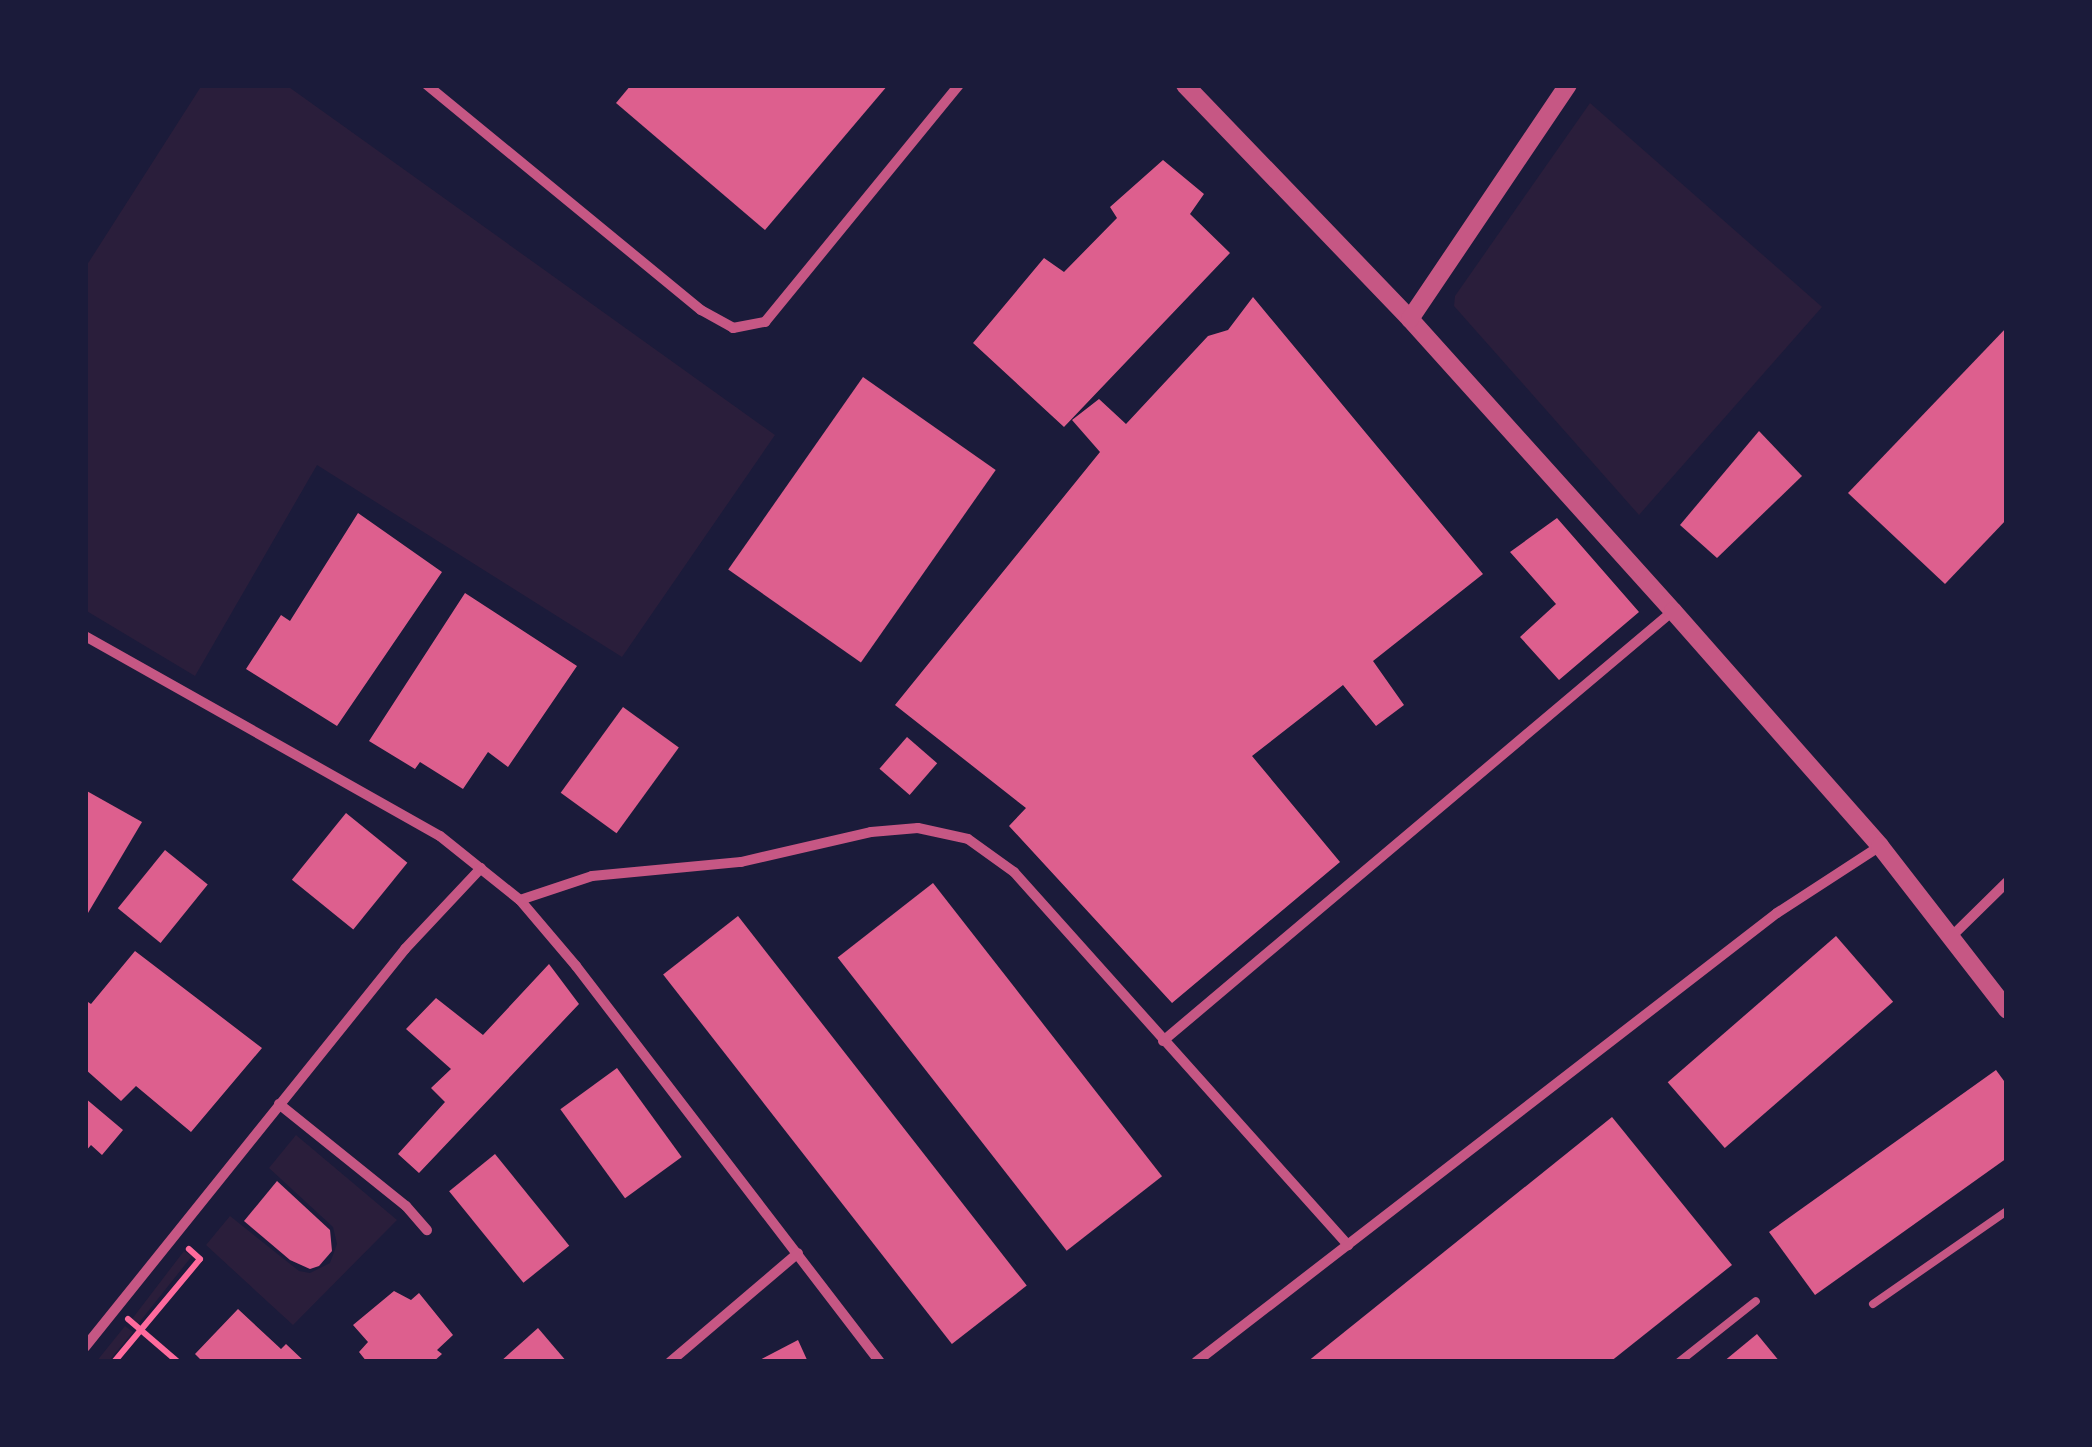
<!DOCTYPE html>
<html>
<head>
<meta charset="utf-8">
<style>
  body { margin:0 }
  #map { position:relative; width:2092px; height:1447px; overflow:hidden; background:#1b1b3a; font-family:"Nunito Sans",sans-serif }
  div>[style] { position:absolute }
  .green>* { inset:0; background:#2a1e3b }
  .building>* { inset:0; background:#dd5f8e; transform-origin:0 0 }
  .path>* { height:6px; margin:-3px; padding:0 3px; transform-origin:3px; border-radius:3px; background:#ff6b9d }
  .service>* { height:8px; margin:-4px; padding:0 4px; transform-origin:4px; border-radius:4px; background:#c65784 }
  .minor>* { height:10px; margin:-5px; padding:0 5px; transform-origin:5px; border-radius:5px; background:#c65784 }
  .tertiary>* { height:18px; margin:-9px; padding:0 9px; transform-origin:9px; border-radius:9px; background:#c65784 }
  span { translate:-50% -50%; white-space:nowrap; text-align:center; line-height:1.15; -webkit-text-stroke:10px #1b1b3a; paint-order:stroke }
  .frame { position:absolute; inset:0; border:88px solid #1b1b3a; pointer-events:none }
</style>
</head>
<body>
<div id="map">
  <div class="green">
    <div style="clip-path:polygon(202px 85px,286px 85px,775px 435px,622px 657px,317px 465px,195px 676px,85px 610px,85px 268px)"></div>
    <div style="clip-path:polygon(1590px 103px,1822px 307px,1639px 515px,1454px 306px,1455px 296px)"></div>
    <div style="clip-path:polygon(296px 1135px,397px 1220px,293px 1325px,206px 1245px,230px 1216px,299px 1271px,310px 1273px,330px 1263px,337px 1244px,333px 1227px,269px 1168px)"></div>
    <div style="clip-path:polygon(184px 1251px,192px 1256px,138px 1324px,132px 1319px)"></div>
    <div style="clip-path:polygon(125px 1326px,133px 1332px,108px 1362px,96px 1362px)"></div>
  </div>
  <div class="building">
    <div style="clip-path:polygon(631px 85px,888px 85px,765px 230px,616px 103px)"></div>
    <div style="clip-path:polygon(1163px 160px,1204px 194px,1190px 214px,1230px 253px,1064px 427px,973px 343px,1044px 258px,1064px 272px,1117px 218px,1110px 207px)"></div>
    <div style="clip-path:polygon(1253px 297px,1483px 574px,1373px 661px,1404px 705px,1376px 726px,1343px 685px,1252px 756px,1340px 862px,1172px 1003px,1009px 826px,1026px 808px,895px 705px,1100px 452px,1072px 420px,1099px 399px,1126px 424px,1208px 336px,1228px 330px)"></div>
    <div style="clip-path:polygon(2007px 327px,2007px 519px,1945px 584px,1848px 493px)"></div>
    <div style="left:863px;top:377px;width:162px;height:235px;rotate:35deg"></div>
    <div style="clip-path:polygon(1759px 431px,1802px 476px,1717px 558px,1680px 525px)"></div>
    <div style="clip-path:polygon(358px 513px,442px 572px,337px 726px,246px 669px,281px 615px,290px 621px)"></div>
    <div style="clip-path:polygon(1557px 518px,1639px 612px,1559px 680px,1520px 637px,1556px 604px,1510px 552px)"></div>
    <div style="clip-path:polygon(465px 593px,577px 666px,508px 767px,488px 752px,463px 789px,420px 762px,415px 769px,369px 741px)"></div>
    <div style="left:623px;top:707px;width:69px;height:106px;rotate:36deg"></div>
    <div style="left:907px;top:737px;width:40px;height:42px;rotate:41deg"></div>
    <div style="clip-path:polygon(85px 790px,142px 822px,85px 918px)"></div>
    <div style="left:346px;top:813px;width:79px;height:86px;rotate:39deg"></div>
    <div style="left:165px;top:850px;width:55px;height:75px;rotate:39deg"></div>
    <div style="left:933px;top:883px;width:372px;height:121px;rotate:52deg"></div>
    <div style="left:738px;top:916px;width:469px;height:95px;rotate:52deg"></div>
    <div style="left:1836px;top:936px;width:87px;height:223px;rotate:49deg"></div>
    <div style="clip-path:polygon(135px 951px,262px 1048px,191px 1132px,136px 1086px,121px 1101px,85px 1069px,85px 1000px,91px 1004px)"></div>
    <div style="clip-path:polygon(549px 964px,579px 1004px,419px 1173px,398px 1154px,445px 1102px,431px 1088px,451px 1069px,406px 1029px,436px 998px,483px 1035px)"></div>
    <div style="left:617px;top:1068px;width:110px;height:70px;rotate:54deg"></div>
    <div style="clip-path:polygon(1996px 1070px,2007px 1085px,2007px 1158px,1815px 1295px,1769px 1232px)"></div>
    <div style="clip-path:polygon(85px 1098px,123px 1130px,102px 1155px,91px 1145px,85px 1152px)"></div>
    <div style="clip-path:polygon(1612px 1117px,1732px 1265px,1610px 1362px,1307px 1362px)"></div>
    <div style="left:495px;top:1154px;width:118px;height:59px;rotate:51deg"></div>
    <div style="clip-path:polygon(277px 1181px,330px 1230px,332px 1251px,319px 1266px,310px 1269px,290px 1260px,244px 1221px)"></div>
    <div style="clip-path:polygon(394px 1291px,411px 1300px,419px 1293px,453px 1335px,437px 1350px,442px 1354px,433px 1362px,367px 1362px,359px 1352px,368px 1342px,353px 1325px)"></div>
    <div style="clip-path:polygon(238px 1309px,281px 1349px,286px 1344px,305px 1362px,203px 1362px,195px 1354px)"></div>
    <div style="clip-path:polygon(538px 1328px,567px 1362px,500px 1362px)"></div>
    <div style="clip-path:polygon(1757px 1334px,1780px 1362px,1723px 1362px)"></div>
    <div style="clip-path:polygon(798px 1340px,808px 1362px,756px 1362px)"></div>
  </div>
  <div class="path">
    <div style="left:128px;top:1319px;width:66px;rotate:40.7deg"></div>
    <div style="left:114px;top:1362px;width:134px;rotate:-50.1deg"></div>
    <div style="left:200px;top:1259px;width:15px;rotate:-138deg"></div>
  </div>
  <div class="service">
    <div style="left:1873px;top:1304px;width:163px;rotate:-34.8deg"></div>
    <div style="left:1679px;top:1362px;width:98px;rotate:-38.4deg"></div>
  </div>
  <div class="minor">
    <div style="left:427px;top:85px;width:355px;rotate:39.4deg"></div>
    <div style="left:701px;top:310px;width:37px;rotate:29deg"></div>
    <div style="left:733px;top:328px;width:33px;rotate:-11deg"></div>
    <div style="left:765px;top:322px;width:306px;rotate:-50.7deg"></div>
    <div style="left:85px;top:636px;width:407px;rotate:29.4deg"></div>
    <div style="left:440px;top:836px;width:102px;rotate:38.7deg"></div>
    <div style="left:520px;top:900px;width:87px;rotate:49.7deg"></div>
    <div style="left:576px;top:966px;width:499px;rotate:52.5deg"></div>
    <div style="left:520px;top:900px;width:76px;rotate:-18.4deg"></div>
    <div style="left:592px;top:876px;width:150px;rotate:-5.4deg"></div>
    <div style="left:741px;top:862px;width:133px;rotate:-13deg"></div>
    <div style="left:871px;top:832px;width:47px;rotate:-4.9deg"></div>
    <div style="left:918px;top:828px;width:51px;rotate:12.4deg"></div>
    <div style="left:968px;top:839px;width:57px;rotate:35.7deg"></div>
    <div style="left:1014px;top:872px;width:501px;rotate:48.16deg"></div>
    <div style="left:1951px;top:937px;width:78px;rotate:-44.5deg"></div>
    <div style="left:1163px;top:1041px;width:667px;rotate:-40.14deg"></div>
    <div style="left:279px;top:1104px;width:163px;rotate:38.8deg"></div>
    <div style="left:406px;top:1206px;width:32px;rotate:49deg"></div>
    <div style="left:85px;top:1347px;width:511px;rotate:-51.2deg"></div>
    <div style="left:405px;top:949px;width:111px;rotate:-46.8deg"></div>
    <div style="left:670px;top:1362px;width:168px;rotate:-40.4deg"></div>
    <div style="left:1196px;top:1362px;width:734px;rotate:-37.7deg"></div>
    <div style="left:1777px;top:913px;width:123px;rotate:-33deg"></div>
  </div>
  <div class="tertiary">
    <div style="left:1185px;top:85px;width:325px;rotate:46.1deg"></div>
    <div style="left:1410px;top:319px;width:393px;rotate:48deg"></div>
    <div style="left:1673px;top:611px;width:313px;rotate:48.6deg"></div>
    <div style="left:1880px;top:846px;width:207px;rotate:52.2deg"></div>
    <div style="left:1410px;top:319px;width:282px;rotate:-56deg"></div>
  </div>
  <div class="frame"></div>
</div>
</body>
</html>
